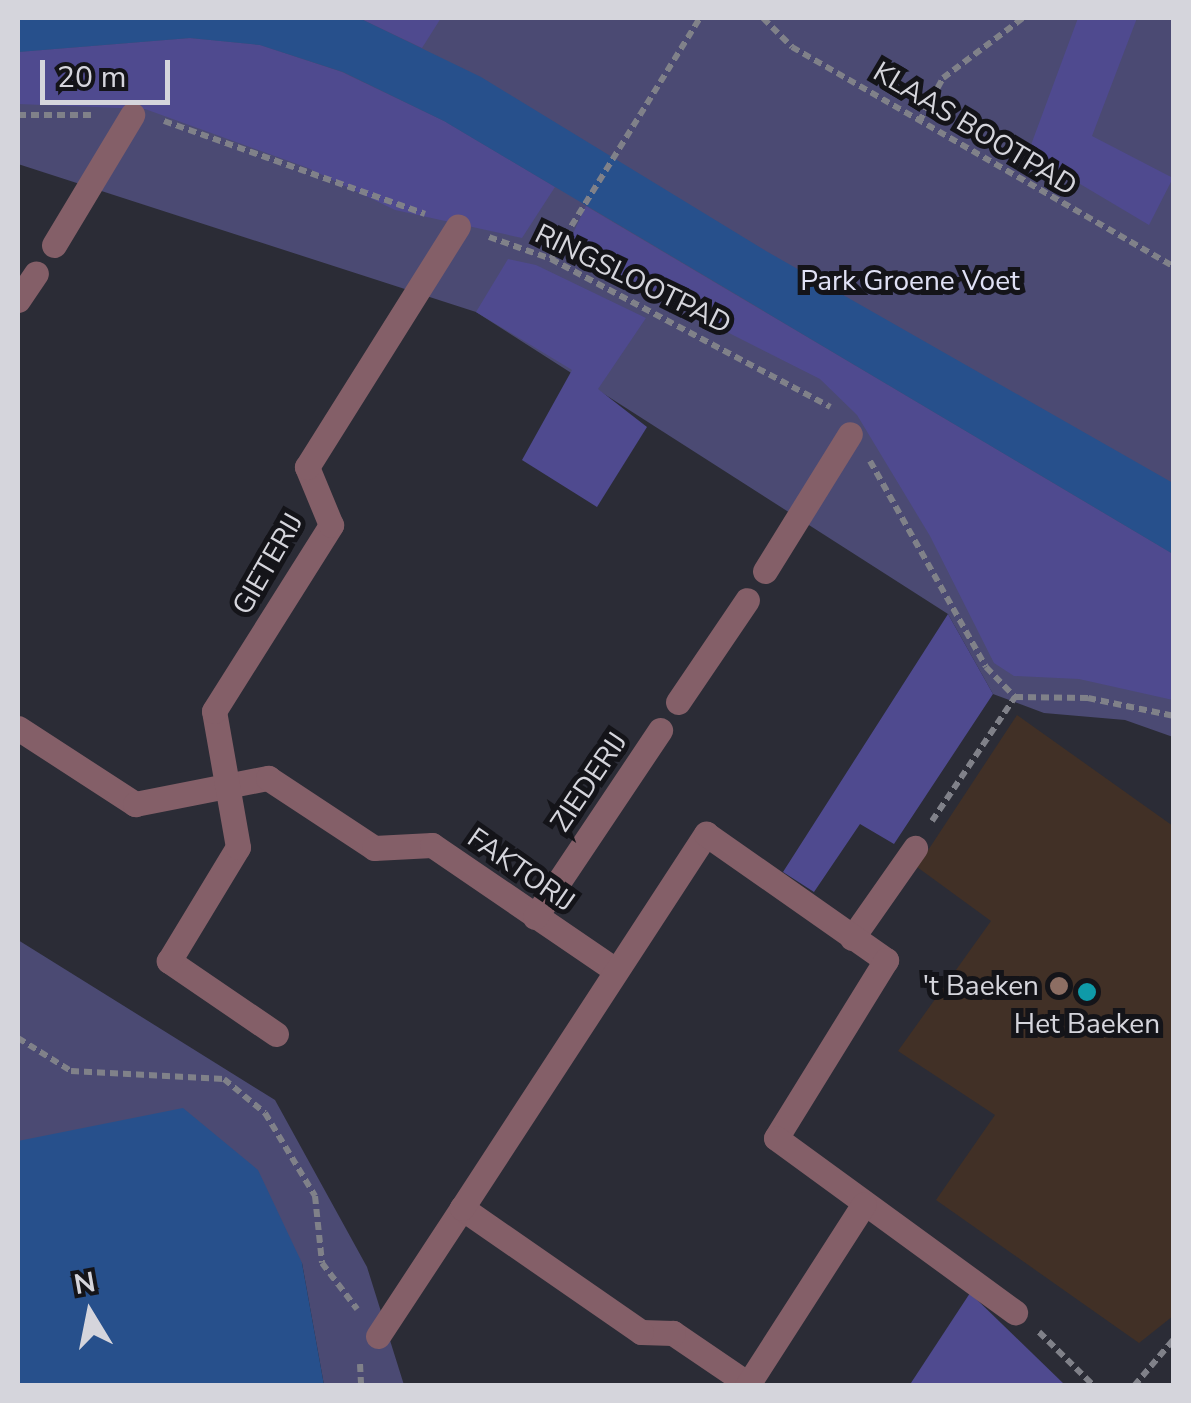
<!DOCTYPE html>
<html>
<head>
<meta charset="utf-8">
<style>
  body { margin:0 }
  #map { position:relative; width:1191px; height:1403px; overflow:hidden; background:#2b2c36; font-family:"Nunito Sans",sans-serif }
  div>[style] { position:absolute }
  .education>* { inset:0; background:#413026 }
  .green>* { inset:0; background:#4b4a73 }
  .forest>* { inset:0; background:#4f4a8f }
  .water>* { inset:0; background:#27508c }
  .path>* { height:6px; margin-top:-3px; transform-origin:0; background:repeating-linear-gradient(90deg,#808189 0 8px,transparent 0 13px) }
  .minor>* { height:25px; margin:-12.5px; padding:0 12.5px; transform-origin:12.5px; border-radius:12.5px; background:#845f68 }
  .dots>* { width:28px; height:28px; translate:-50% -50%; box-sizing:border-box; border:5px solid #141419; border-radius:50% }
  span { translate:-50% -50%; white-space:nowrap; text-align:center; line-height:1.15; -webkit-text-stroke:10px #141419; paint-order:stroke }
  .street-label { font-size:28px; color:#d5d5dc }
  .park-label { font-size:28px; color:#e0e1f5 }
  .poi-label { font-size:28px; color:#d5d5dc }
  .right { translate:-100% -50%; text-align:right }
  .frame { position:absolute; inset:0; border:20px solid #d5d5dc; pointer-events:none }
  .north { position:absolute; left:40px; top:1263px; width:100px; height:100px; -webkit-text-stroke:8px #141419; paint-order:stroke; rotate:350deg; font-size:28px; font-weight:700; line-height:40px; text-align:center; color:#d5d5dc }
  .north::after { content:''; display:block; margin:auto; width:35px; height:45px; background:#d5d5dc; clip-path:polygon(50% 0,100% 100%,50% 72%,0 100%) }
  .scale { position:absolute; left:40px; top:60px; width:130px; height:45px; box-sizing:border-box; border:5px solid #d5d5dc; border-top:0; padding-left:12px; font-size:30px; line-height:35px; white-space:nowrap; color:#d5d5dc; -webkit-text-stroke:8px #141419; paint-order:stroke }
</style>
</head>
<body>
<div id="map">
  <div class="education">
    <div style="clip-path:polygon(1017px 715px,1173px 826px,1173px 1316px,1139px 1343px,936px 1200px,995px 1115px,898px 1051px,991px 921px,917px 867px)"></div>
  </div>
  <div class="green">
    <div style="clip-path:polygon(18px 18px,1173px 18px,1173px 737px,1125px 720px,1044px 713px,993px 694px,948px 614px,476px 312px,18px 164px)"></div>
    <div style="clip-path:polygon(18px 940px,275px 1100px,367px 1267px,404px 1385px,324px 1385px,302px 1263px,18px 1141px)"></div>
  </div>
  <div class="forest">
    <div style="clip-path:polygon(359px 18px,441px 18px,422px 48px)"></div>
    <div style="clip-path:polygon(1078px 18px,1137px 18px,1092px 136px,1173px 178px,1149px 225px,1028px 153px)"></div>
    <div style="clip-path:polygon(190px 38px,260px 45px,342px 72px,444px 121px,555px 187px,522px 238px,395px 210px,308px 168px,145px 109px,18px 104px,18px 52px)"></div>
    <div style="clip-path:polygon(586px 206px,1173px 554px,1173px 700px,1079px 679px,1014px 676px,994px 663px,930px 536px,857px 415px,820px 379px,565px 250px)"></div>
    <div style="clip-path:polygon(508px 259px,536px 265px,646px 318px,598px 389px,647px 427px,597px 507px,522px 460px,572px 370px,476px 312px)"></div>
    <div style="clip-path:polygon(948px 614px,993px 694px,894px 844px,860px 824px,814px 892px,783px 872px)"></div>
    <div style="clip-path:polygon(970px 1293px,1065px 1385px,909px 1386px)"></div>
  </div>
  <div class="water">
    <div style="clip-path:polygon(18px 18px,359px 18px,481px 77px,766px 251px,1173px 483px,1173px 554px,444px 121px,343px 72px,260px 45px,190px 38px,18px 52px)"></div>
    <div style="clip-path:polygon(183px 1108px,258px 1170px,302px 1263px,324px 1385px,18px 1385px,18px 1141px)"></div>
  </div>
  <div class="path">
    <div style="left:763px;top:18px;width:41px;rotate:45deg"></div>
    <div style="left:792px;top:47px;width:441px;rotate:29.9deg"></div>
    <div style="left:18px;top:115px;width:74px"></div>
    <div style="left:164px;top:121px;width:277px;rotate:19.6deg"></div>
    <div style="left:919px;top:122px;width:50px;rotate:-61.4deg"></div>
    <div style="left:943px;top:78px;width:100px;rotate:-36.9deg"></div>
    <div style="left:489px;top:237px;width:66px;rotate:19.5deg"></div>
    <div style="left:551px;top:259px;width:316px;rotate:27.9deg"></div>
    <div style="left:551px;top:259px;width:283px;rotate:-58.3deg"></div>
    <div style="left:870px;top:461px;width:236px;rotate:60.6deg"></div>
    <div style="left:986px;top:667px;width:42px;rotate:46deg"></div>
    <div style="left:1015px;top:697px;width:73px;rotate:0.8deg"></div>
    <div style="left:1088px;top:698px;width:88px;rotate:11.8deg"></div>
    <div style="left:932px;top:821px;width:149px;rotate:-56.2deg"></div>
    <div style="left:18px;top:1038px;width:62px;rotate:31.9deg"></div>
    <div style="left:71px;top:1071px;width:153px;rotate:3deg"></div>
    <div style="left:224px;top:1079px;width:53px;rotate:39.7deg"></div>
    <div style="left:265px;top:1113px;width:97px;rotate:58.9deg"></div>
    <div style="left:315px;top:1196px;width:67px;rotate:84deg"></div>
    <div style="left:322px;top:1263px;width:58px;rotate:52.7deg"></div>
    <div style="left:1039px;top:1332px;width:77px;rotate:44.5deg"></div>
    <div style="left:360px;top:1364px;width:22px;rotate:87deg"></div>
    <div style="left:1134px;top:1386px;width:62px;rotate:-49.6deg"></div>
  </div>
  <div class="minor">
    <div style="left:54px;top:245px;width:152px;rotate:-59deg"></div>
    <div style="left:18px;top:300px;width:32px;rotate:-56deg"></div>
    <div style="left:765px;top:571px;width:161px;rotate:-58.2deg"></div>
    <div style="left:678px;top:702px;width:123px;rotate:-55.9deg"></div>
    <div style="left:18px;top:728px;width:140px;rotate:33deg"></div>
    <div style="left:135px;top:804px;width:136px;rotate:-11.1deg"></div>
    <div style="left:268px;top:778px;width:127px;rotate:33.4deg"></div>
    <div style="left:374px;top:848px;width:58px;rotate:-3deg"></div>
    <div style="left:432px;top:845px;width:222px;rotate:34.3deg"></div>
    <div style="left:535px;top:917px;width:225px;rotate:-56.2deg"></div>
    <div style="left:852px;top:938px;width:110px;rotate:-55deg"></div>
    <div style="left:276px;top:1034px;width:130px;rotate:-145.7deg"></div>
    <div style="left:169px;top:961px;width:133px;rotate:-58.8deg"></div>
    <div style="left:238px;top:847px;width:138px;rotate:-100deg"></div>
    <div style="left:214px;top:711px;width:220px;rotate:-57.8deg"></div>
    <div style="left:331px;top:525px;width:63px;rotate:-112.5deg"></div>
    <div style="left:307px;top:467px;width:284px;rotate:-57.9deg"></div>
    <div style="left:378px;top:1336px;width:153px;rotate:-56.7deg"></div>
    <div style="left:748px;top:1384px;width:91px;rotate:-145.8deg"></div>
    <div style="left:673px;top:1333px;width:32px;rotate:-178deg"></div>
    <div style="left:641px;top:1332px;width:218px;rotate:-145.3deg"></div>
    <div style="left:462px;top:1208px;width:447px;rotate:-56.9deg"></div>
    <div style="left:706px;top:834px;width:220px;rotate:35deg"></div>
    <div style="left:886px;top:960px;width:209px;rotate:121.7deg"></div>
    <div style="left:776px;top:1138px;width:296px;rotate:36.1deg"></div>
    <div style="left:747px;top:1386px;width:216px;rotate:-57.3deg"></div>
  </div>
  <div class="dots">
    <div style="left:1059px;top:986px;background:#8d6e63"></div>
    <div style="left:1087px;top:992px;background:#0f9aa8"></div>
  </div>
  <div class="street-label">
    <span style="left:975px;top:129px;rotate:31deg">KLAAS BOOTPAD</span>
    <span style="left:633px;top:279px;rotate:26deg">RINGSLOOTPAD</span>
    <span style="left:268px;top:564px;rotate:-60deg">GIETERIJ</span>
    <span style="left:589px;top:782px;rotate:-56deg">ZIEDERIJ</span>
    <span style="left:521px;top:870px;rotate:35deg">FAKTORIJ</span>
  </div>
  <div class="park-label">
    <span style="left:910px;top:281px">Park Groene Voet</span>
  </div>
  <div class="poi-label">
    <span class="right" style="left:1039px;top:986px">'t Baeken</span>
    <span style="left:1087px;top:1024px">Het Baeken</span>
  </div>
  <div class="frame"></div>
  <div class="north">N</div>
  <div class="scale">20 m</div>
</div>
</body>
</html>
